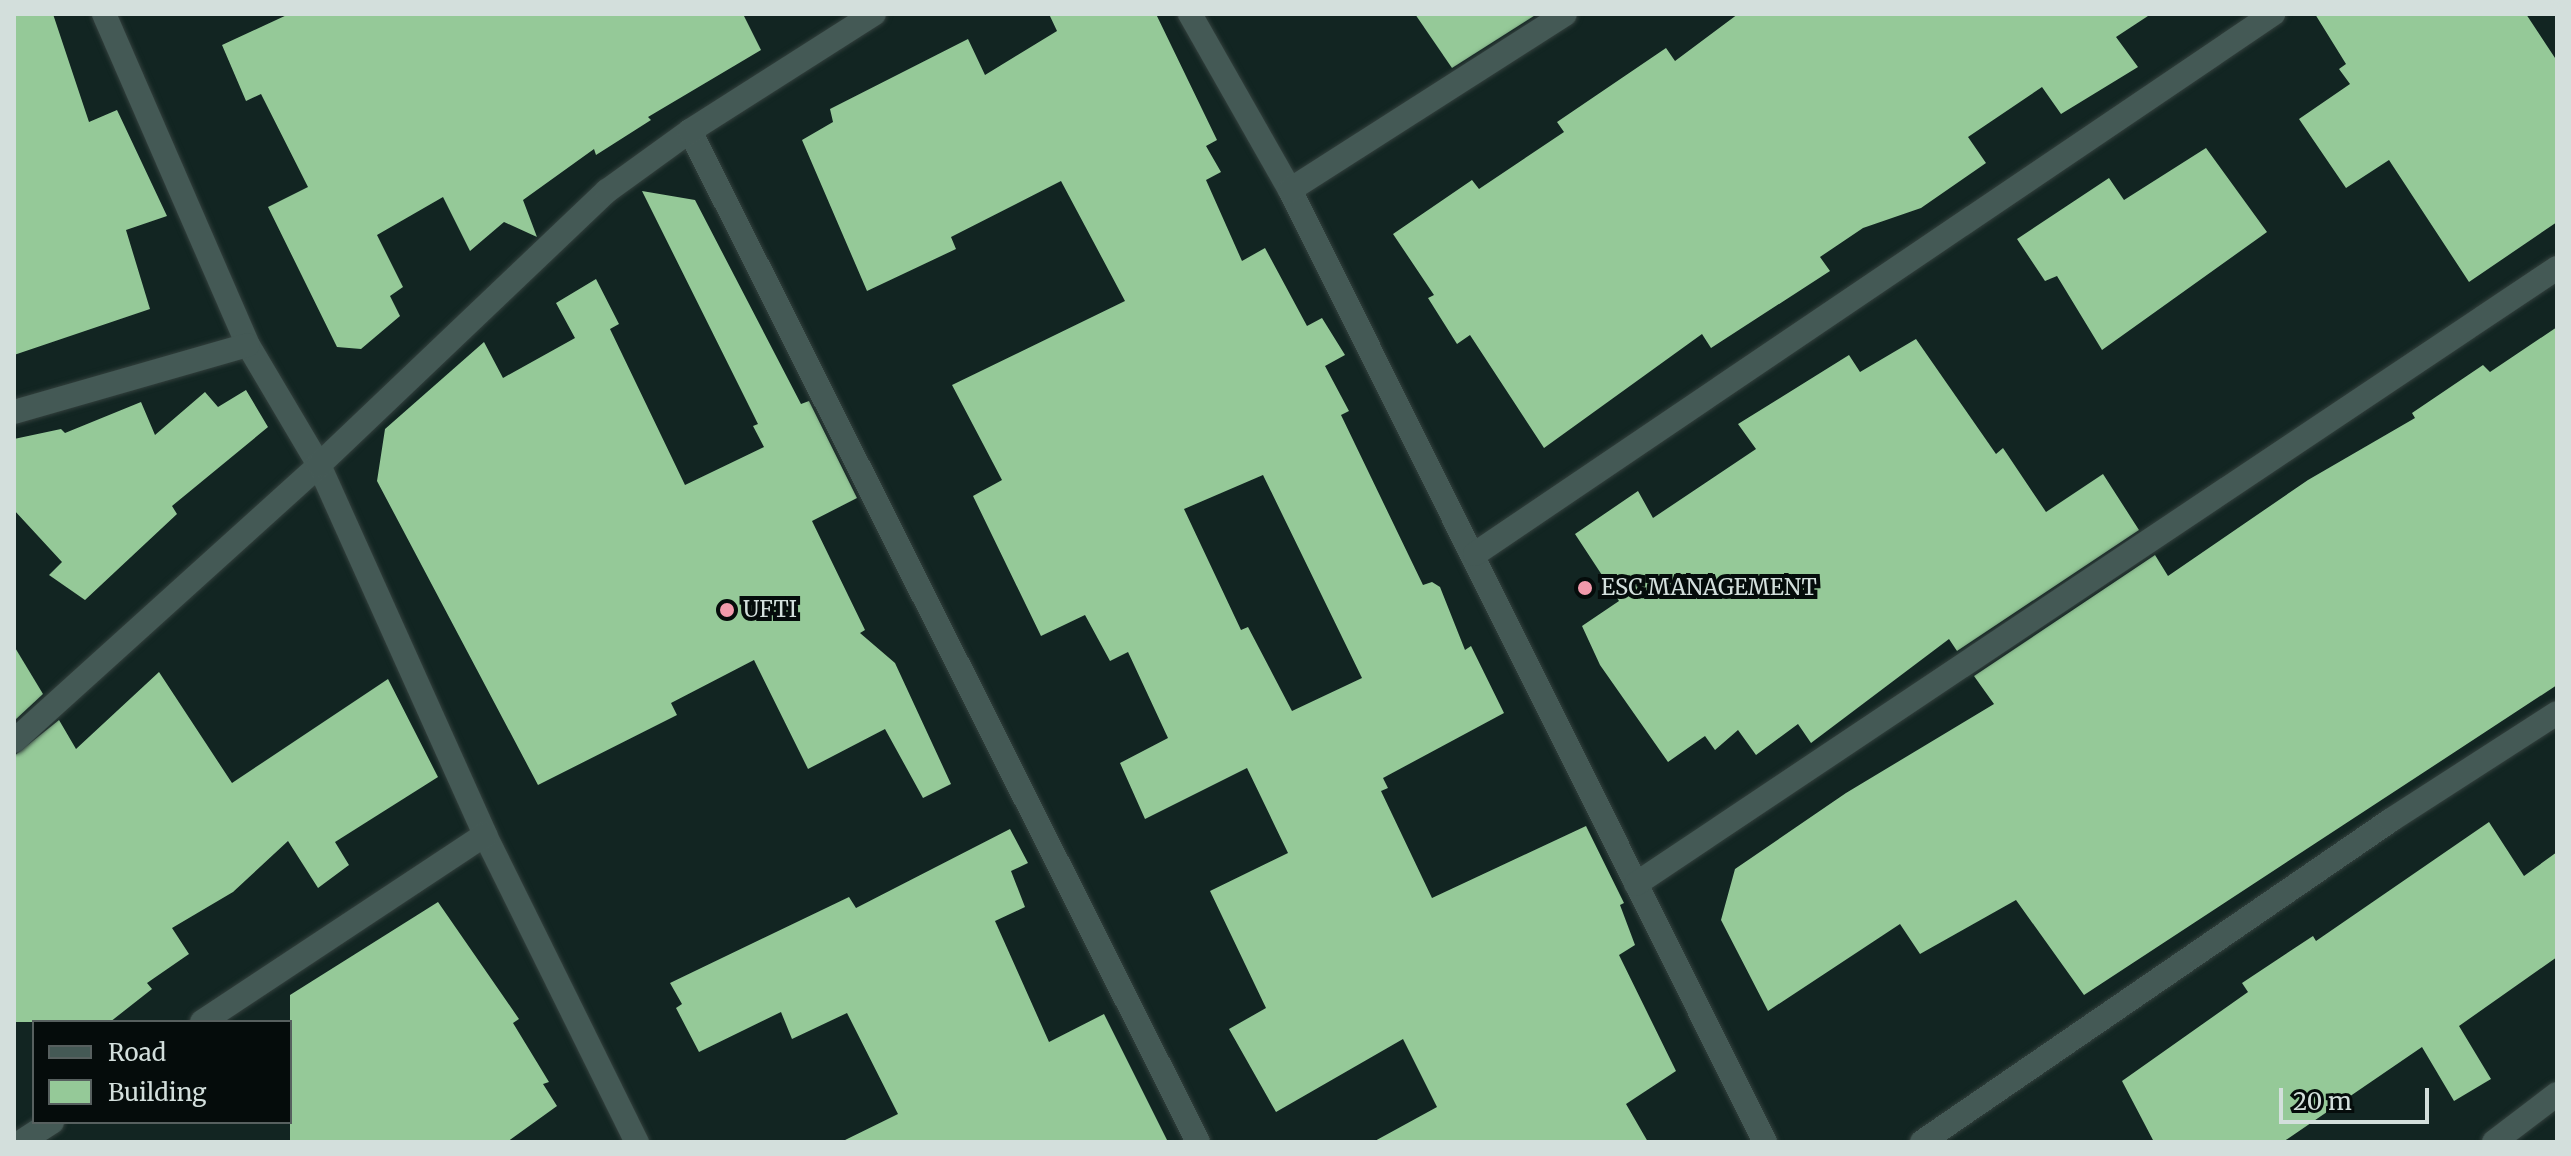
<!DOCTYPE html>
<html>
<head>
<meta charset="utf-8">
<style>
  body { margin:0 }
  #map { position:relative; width:2571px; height:1156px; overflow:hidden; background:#122522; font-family:Merriweather,serif }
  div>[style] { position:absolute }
  .building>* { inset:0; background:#95c998 }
  .roads { filter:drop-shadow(0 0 2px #33403d) drop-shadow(0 0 2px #33403d) }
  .street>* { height:24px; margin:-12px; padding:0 12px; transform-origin:12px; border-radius:12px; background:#445955 }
  .dots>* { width:22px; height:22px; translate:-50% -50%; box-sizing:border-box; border:4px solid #050c0b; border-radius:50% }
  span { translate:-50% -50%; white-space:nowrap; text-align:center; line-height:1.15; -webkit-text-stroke:8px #050c0b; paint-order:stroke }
  .poi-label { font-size:22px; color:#d3dfdc }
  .left { translate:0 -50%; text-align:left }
  .frame { position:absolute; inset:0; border:16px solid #d3dfdc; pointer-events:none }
  .legend { position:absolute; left:32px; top:1020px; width:260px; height:104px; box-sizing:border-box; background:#050c0b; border:2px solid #57605f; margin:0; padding:10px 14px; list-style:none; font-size:24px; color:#d3dfdc }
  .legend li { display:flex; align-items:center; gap:16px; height:40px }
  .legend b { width:40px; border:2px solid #57605f }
  .scale { position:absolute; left:2279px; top:1088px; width:150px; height:36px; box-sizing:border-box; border:4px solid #d3dfdc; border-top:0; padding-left:10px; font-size:24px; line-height:28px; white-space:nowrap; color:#d3dfdc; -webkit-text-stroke:6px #050c0b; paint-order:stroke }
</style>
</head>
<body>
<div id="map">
  <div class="building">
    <div style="clip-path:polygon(14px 14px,53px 14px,89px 122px,117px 110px,167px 216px,126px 230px,150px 309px,14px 355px)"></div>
    <div style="clip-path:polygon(289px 14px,743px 14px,761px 50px,648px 117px,651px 120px,596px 155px,594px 149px,523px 200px,537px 237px,504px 222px,470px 251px,443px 197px,377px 235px,403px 287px,390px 296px,400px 316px,361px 349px,337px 347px,268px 207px,308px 187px,261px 94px,246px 101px,222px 45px)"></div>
    <div style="clip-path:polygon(evenodd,1049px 14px,1156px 14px,1217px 140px,1206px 146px,1221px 172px,1206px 180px,1242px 261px,1265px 248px,1307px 326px,1322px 318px,1345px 355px,1325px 366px,1349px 411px,1341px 415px,1423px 585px,1432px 582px,1440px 587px,1465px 650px,1471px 646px,1504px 713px,1383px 778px,1388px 788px,1381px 791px,1432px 898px,1586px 826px,1624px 903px,1620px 905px,1635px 945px,1619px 955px,1676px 1071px,1626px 1104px,1648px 1142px,1373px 1142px,1437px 1107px,1403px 1039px,1276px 1112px,1229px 1029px,1266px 1008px,1210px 891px,1288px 853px,1247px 768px,1145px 819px,1120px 763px,1168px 738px,1128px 652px,1110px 661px,1085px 615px,1041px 636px,973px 496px,1002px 480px,952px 385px,1125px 301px,1061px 181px,951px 237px,956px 249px,867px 291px,802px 140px,833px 122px,830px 109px,968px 39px,985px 75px,1057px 31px,1049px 14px,1263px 475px,1362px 678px,1292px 711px,1248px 627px,1241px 630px,1184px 509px,1263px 475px)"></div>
    <div style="clip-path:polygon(1415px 14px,1537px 14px,1452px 68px)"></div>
    <div style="clip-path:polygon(1738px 14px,2151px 14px,2116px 37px,2138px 67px,2061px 114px,2042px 87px,1968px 137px,1986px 163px,1921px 208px,1863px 228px,1820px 257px,1830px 271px,1711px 348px,1702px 334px,1544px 448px,1470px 335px,1457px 344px,1428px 298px,1434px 295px,1393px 234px,1472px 180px,1479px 189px,1564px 132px,1557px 122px,1666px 48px,1675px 61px)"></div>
    <div style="clip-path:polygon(2315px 14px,2526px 14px,2557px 61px,2557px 222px,2469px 282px,2389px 160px,2346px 188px,2299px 119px,2350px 84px,2339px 69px,2346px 64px)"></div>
    <div style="clip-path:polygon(2206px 148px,2267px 232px,2102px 350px,2057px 276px,2045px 281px,2017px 239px,2109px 178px,2124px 200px)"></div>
    <div style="clip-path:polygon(642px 191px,695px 200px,801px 404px,809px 401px,857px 498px,812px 521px,865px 630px,860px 633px,895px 663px,951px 784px,923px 798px,885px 729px,808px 769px,754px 660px,671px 703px,677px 715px,538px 785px,377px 481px,385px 429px,484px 342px,503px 378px,575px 338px,556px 303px,596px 279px,619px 324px,610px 329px,685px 485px,764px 447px,753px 426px,758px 424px)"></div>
    <div style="clip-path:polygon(2557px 327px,2557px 685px,2084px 995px,2016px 900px,1920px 954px,1900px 924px,1768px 1011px,1721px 920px,1735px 869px,1846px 793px,1994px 704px,1974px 676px,2155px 555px,2168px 576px,2308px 480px,2415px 418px,2412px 413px,2483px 365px,2490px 372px)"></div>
    <div style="clip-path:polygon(1916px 339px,1996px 454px,2003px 448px,2046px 512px,2103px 474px,2139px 530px,1957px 651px,1949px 639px,1811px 743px,1798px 724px,1756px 755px,1738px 730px,1715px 750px,1705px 736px,1668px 762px,1600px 665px,1582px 626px,1619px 601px,1575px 534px,1638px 491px,1653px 518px,1756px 449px,1738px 424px,1849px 355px,1860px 372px)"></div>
    <div style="clip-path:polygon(246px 390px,268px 427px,172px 506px,177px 514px,85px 600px,49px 575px,62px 562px,14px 510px,14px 439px,61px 429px,65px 433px,141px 402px,155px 435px,205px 392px,218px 407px)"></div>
    <div style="clip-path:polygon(14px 646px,43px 694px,14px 721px)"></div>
    <div style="clip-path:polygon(159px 672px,232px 783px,388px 679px,438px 777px,335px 842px,349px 865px,318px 888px,288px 841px,233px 892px,172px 928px,189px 954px,147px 983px,152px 989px,110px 1022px,14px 1022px,14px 756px,59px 720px,76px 749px)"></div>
    <div style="clip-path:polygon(2489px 822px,2524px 876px,2557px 852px,2557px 957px,2459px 1026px,2491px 1079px,2454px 1101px,2422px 1047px,2283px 1142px,2154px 1142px,2122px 1081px,2248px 992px,2242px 983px,2313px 936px,2316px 941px)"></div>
    <div style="clip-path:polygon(1010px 829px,1028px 863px,1011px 871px,1025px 907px,995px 921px,1049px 1042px,1104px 1014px,1168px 1142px,841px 1142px,898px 1114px,847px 1013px,792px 1039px,781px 1012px,699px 1052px,676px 1008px,682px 1004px,670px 983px,849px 897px,856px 908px)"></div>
    <div style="clip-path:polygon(438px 902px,519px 1019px,513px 1023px,549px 1082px,543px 1084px,557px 1106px,507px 1142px,290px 1142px,290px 995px)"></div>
  </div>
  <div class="roads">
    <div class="street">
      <div style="left:104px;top:14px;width:361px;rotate:66.5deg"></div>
      <div style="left:248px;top:345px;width:139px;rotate:59.4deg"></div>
      <div style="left:319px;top:465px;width:406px;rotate:65.8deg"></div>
      <div style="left:485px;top:835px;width:343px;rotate:63.7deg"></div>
      <div style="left:1190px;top:14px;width:202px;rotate:60.4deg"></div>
      <div style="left:1290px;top:190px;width:1064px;rotate:63.48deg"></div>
      <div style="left:690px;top:131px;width:1131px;rotate:63.32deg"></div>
      <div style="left:1290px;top:190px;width:326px;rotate:-32.6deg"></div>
      <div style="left:14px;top:412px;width:243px;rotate:-16deg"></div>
      <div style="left:1475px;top:554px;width:964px;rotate:-34.09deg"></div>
      <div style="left:14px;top:741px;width:411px;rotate:-42.1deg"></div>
      <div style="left:319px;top:465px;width:398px;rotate:-43.6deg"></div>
      <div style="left:607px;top:191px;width:102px;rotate:-35.9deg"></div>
      <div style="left:690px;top:131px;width:218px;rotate:-32.5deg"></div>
      <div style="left:1636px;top:884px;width:1108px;rotate:-33.78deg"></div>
      <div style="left:202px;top:1022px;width:339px;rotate:-33.5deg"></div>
      <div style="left:21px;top:1142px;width:37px;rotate:-33deg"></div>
      <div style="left:1922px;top:1142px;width:569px;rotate:-34.47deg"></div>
      <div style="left:2391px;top:820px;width:197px;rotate:-32.8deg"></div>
      <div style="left:2494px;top:1142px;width:79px;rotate:-37.3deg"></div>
    </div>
  </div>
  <div class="dots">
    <div style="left:1585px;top:588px;background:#f29aac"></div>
    <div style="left:727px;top:610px;background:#f29aac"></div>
  </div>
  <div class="poi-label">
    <span class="left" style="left:1601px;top:588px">ESC MANAGEMENT</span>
    <span class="left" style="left:743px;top:610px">UFTI</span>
  </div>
  <div class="frame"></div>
  <ul class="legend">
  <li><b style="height:10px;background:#445955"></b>Road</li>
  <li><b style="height:22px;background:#95c998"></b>Building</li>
  </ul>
  <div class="scale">20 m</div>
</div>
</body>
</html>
